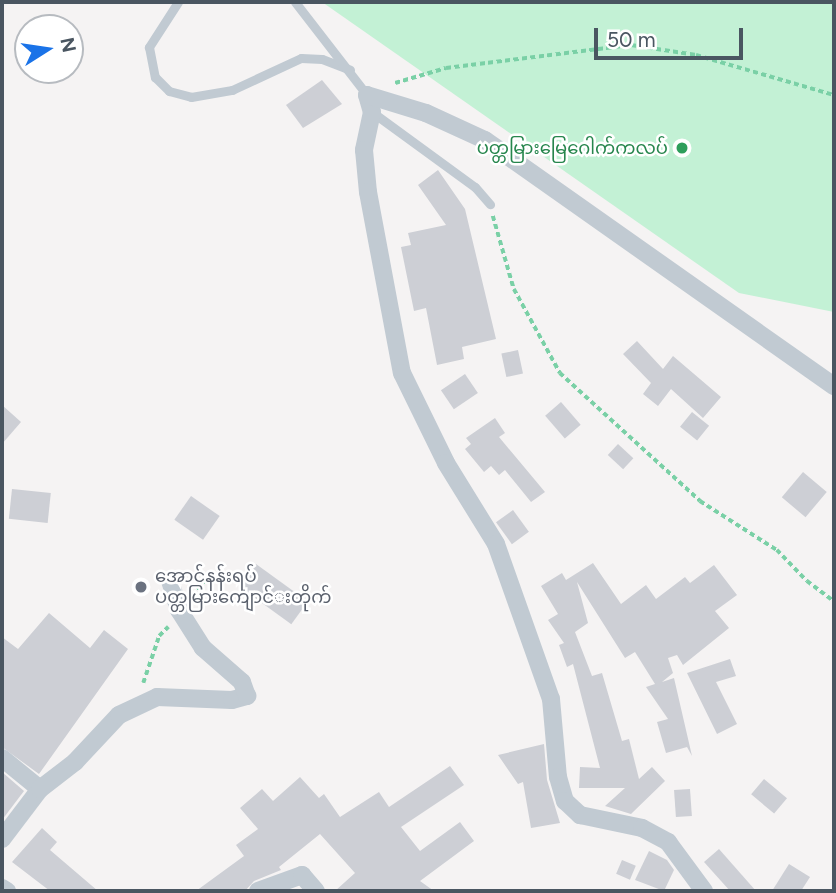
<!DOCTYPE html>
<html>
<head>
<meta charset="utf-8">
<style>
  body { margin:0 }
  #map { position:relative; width:836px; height:893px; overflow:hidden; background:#f5f3f3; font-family:Figtree,"Noto Sans Myanmar",sans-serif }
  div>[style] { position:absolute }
  .green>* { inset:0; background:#c3f1d5 }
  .building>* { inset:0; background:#cdcfd5; transform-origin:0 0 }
  .path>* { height:3.5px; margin-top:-1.75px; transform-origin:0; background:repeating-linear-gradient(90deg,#7ad0a6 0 5px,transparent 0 8.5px) }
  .lane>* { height:9px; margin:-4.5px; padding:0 4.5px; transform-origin:4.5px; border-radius:4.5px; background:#c1cad2 }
  .street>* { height:18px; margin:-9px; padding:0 9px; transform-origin:9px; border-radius:9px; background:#c1cad2 }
  .dots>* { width:19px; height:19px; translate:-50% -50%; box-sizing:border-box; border:4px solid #fff; border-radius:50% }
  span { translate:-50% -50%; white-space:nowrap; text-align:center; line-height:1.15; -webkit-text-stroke:5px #fff; paint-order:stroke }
  .leisure-label { font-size:18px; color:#27864d }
  .right { translate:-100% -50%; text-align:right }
  .worship-label { font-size:18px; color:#5b616d }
  .left { translate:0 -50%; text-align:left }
  .frame { position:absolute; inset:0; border:4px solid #4a5661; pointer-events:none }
  .north { position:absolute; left:14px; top:14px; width:70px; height:70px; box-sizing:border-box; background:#fff; border:2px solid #b7bbc0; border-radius:50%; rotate:78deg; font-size:19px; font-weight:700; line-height:28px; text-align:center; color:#4a5661 }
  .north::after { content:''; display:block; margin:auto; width:24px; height:32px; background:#1a73e8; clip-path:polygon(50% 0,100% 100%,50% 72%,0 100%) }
  .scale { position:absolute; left:594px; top:28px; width:149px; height:32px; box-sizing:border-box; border:4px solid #4a5661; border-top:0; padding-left:9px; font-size:21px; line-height:24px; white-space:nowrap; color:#4a5661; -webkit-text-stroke:5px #fff; paint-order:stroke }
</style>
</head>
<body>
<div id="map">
  <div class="green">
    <div style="clip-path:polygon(322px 2px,834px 2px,834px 312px,739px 293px)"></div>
  </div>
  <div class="building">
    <div style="clip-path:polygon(322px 80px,342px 104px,303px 128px,286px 105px)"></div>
    <div style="clip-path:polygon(438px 170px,465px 209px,496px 339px,462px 347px,464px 359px,437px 365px,426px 308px,414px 311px,401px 247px,411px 245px,408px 233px,446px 225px,418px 185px)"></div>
    <div style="clip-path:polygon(637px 341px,663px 369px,673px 356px,721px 397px,703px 418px,671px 389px,658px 406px,643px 394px,651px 383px,623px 354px)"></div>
    <div style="left:518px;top:350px;width:24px;height:17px;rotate:78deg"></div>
    <div style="left:465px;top:374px;width:23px;height:29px;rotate:56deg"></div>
    <div style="left:561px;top:402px;width:30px;height:21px;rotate:49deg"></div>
    <div style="clip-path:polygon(2px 405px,21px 422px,2px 444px)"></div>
    <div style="left:692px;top:412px;width:22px;height:19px;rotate:39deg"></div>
    <div style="clip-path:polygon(495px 418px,505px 433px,499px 437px,545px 492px,531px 502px,505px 470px,499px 475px,491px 466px,484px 472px,465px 449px,471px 444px,466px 438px)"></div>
    <div style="left:618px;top:444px;width:21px;height:15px;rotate:43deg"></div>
    <div style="left:803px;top:472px;width:31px;height:33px;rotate:40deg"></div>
    <div style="left:12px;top:489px;width:39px;height:30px;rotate:6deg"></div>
    <div style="left:191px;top:496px;width:35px;height:29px;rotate:35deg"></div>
    <div style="left:513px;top:510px;width:27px;height:21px;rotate:54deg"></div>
    <div style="clip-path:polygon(593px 563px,621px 604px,646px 585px,656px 599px,685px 577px,690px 583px,714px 565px,737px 595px,715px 611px,729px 628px,683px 665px,677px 655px,668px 658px,673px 673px,662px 682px,674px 678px,692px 756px,687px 747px,666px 753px,657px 722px,668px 719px,646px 687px,655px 684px,635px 652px,625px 658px,577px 582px,588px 623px,575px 632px,592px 676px,602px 673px,622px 741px,629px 739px,639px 779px,652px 767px,665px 781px,631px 814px,605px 806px,625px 788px,579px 788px,580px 767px,600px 768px,573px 664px,567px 667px,559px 645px,564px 643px,548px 620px,558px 614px,541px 586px,562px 573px,566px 580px)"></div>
    <div style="left:256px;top:564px;width:64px;height:28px;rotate:36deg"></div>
    <div style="clip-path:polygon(49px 613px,90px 648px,104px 630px,128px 649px,39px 774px,2px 747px,2px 637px,18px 649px)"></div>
    <div style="clip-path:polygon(730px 659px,736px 676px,716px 682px,737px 724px,717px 734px,687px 673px)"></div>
    <div style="clip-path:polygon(544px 744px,547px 780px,560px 823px,531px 828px,523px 782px,518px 784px,498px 755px)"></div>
    <div style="clip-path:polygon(450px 766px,464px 785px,401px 827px,420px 851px,460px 822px,474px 841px,420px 881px,434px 891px,335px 891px,355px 873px,320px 834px,279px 867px,281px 870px,254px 881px,245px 891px,196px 891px,244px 856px,236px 845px,258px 829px,240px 808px,262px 789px,273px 801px,300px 777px,319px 798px,324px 794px,340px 817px,379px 792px,389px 807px)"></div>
    <div style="clip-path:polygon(2px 772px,24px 791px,2px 820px)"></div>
    <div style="left:764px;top:779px;width:30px;height:20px;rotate:40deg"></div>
    <div style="left:690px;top:789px;width:27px;height:16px;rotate:86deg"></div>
    <div style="clip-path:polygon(42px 828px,57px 842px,50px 850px,98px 891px,50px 891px,12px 862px)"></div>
    <div style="clip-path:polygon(719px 849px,756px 891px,730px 891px,704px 862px)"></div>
    <div style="clip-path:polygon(649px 851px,667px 860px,674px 870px,664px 891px,635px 880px)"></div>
    <div style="left:622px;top:860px;width:15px;height:15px;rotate:23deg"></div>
    <div style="clip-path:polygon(789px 864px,810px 877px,801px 891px,772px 891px)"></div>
  </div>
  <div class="path">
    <div style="left:395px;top:83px;width:53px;rotate:-16.4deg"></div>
    <div style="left:446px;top:68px;width:186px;rotate:-7.1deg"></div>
    <div style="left:631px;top:45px;width:66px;rotate:8.7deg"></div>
    <div style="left:696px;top:55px;width:144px;rotate:16.2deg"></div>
    <div style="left:493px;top:216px;width:76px;rotate:74deg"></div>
    <div style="left:514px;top:289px;width:96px;rotate:61.3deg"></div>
    <div style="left:560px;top:373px;width:190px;rotate:42.4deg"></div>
    <div style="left:700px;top:501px;width:91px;rotate:32.5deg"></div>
    <div style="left:777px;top:550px;width:43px;rotate:45.9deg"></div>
    <div style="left:807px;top:581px;width:34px;rotate:37deg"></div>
    <div style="left:193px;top:597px;width:23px;rotate:-56deg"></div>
    <div style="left:143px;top:683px;width:50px;rotate:-71.2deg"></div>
    <div style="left:159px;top:636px;width:13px;rotate:-45deg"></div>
  </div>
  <div class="lane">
    <div style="left:178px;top:2px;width:54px;rotate:122.8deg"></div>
    <div style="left:149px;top:47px;width:31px;rotate:79deg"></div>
    <div style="left:155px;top:77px;width:20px;rotate:45deg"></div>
    <div style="left:169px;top:91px;width:23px;rotate:15deg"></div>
    <div style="left:191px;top:97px;width:42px;rotate:-9.7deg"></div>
    <div style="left:232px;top:90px;width:76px;rotate:-24.9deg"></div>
    <div style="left:301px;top:58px;width:21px;rotate:3deg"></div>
    <div style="left:322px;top:59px;width:30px;rotate:21deg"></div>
    <div style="left:295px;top:2px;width:118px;rotate:52.3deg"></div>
    <div style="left:372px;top:112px;width:127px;rotate:36.1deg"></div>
    <div style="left:475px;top:187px;width:23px;rotate:49deg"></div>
  </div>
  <div class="street">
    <div style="left:367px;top:95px;width:18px;rotate:74deg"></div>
    <div style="left:372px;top:112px;width:39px;rotate:102deg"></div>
    <div style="left:364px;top:150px;width:42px;rotate:84.6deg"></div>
    <div style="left:368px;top:192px;width:184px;rotate:79.4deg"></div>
    <div style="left:402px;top:373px;width:100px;rotate:63.9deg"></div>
    <div style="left:446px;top:463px;width:95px;rotate:58.3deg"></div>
    <div style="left:496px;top:544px;width:164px;rotate:70.5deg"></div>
    <div style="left:551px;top:699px;width:78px;rotate:84.9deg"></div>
    <div style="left:558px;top:777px;width:25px;rotate:74deg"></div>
    <div style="left:565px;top:801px;width:21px;rotate:43deg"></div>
    <div style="left:580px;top:815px;width:63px;rotate:11.8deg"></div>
    <div style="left:642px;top:828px;width:30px;rotate:28deg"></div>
    <div style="left:668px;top:842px;width:61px;rotate:53.7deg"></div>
    <div style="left:367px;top:95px;width:62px;rotate:17deg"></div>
    <div style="left:426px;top:113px;width:65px;rotate:24.6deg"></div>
    <div style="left:485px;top:140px;width:427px;rotate:35.2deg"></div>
    <div style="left:2px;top:758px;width:49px;rotate:39.2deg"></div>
    <div style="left:2px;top:839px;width:63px;rotate:-52.8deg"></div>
    <div style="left:40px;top:789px;width:44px;rotate:-37.6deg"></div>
    <div style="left:75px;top:762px;width:64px;rotate:-46.9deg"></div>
    <div style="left:119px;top:715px;width:42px;rotate:-25.3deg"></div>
    <div style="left:157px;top:697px;width:75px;rotate:2.3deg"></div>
    <div style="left:232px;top:700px;width:16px;rotate:-15deg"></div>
    <div style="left:247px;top:696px;width:15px;rotate:-110deg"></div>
    <div style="left:242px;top:682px;width:52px;rotate:-138.9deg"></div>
    <div style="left:203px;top:648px;width:45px;rotate:-122.3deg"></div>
    <div style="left:179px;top:610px;width:30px;rotate:-107deg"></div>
    <div style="left:2px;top:888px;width:6px;rotate:31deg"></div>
    <div style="left:258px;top:891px;width:47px;rotate:-20deg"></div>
    <div style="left:302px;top:875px;width:21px;rotate:49deg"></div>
  </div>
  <div class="dots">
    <div style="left:682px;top:148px;background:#2e9e5b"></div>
    <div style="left:141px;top:587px;background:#6b7280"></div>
  </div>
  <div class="leisure-label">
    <span class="right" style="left:668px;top:148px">ပတ္တမြားမြေဂေါက်ကလပ်</span>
  </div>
  <div class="worship-label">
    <span class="left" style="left:155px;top:587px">အောင်နန်းရပ်<br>ပတ္တမြား‌ကျောင်‌းတိုက်</span>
  </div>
  <div class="frame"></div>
  <div class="north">N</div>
  <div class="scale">50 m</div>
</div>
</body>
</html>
